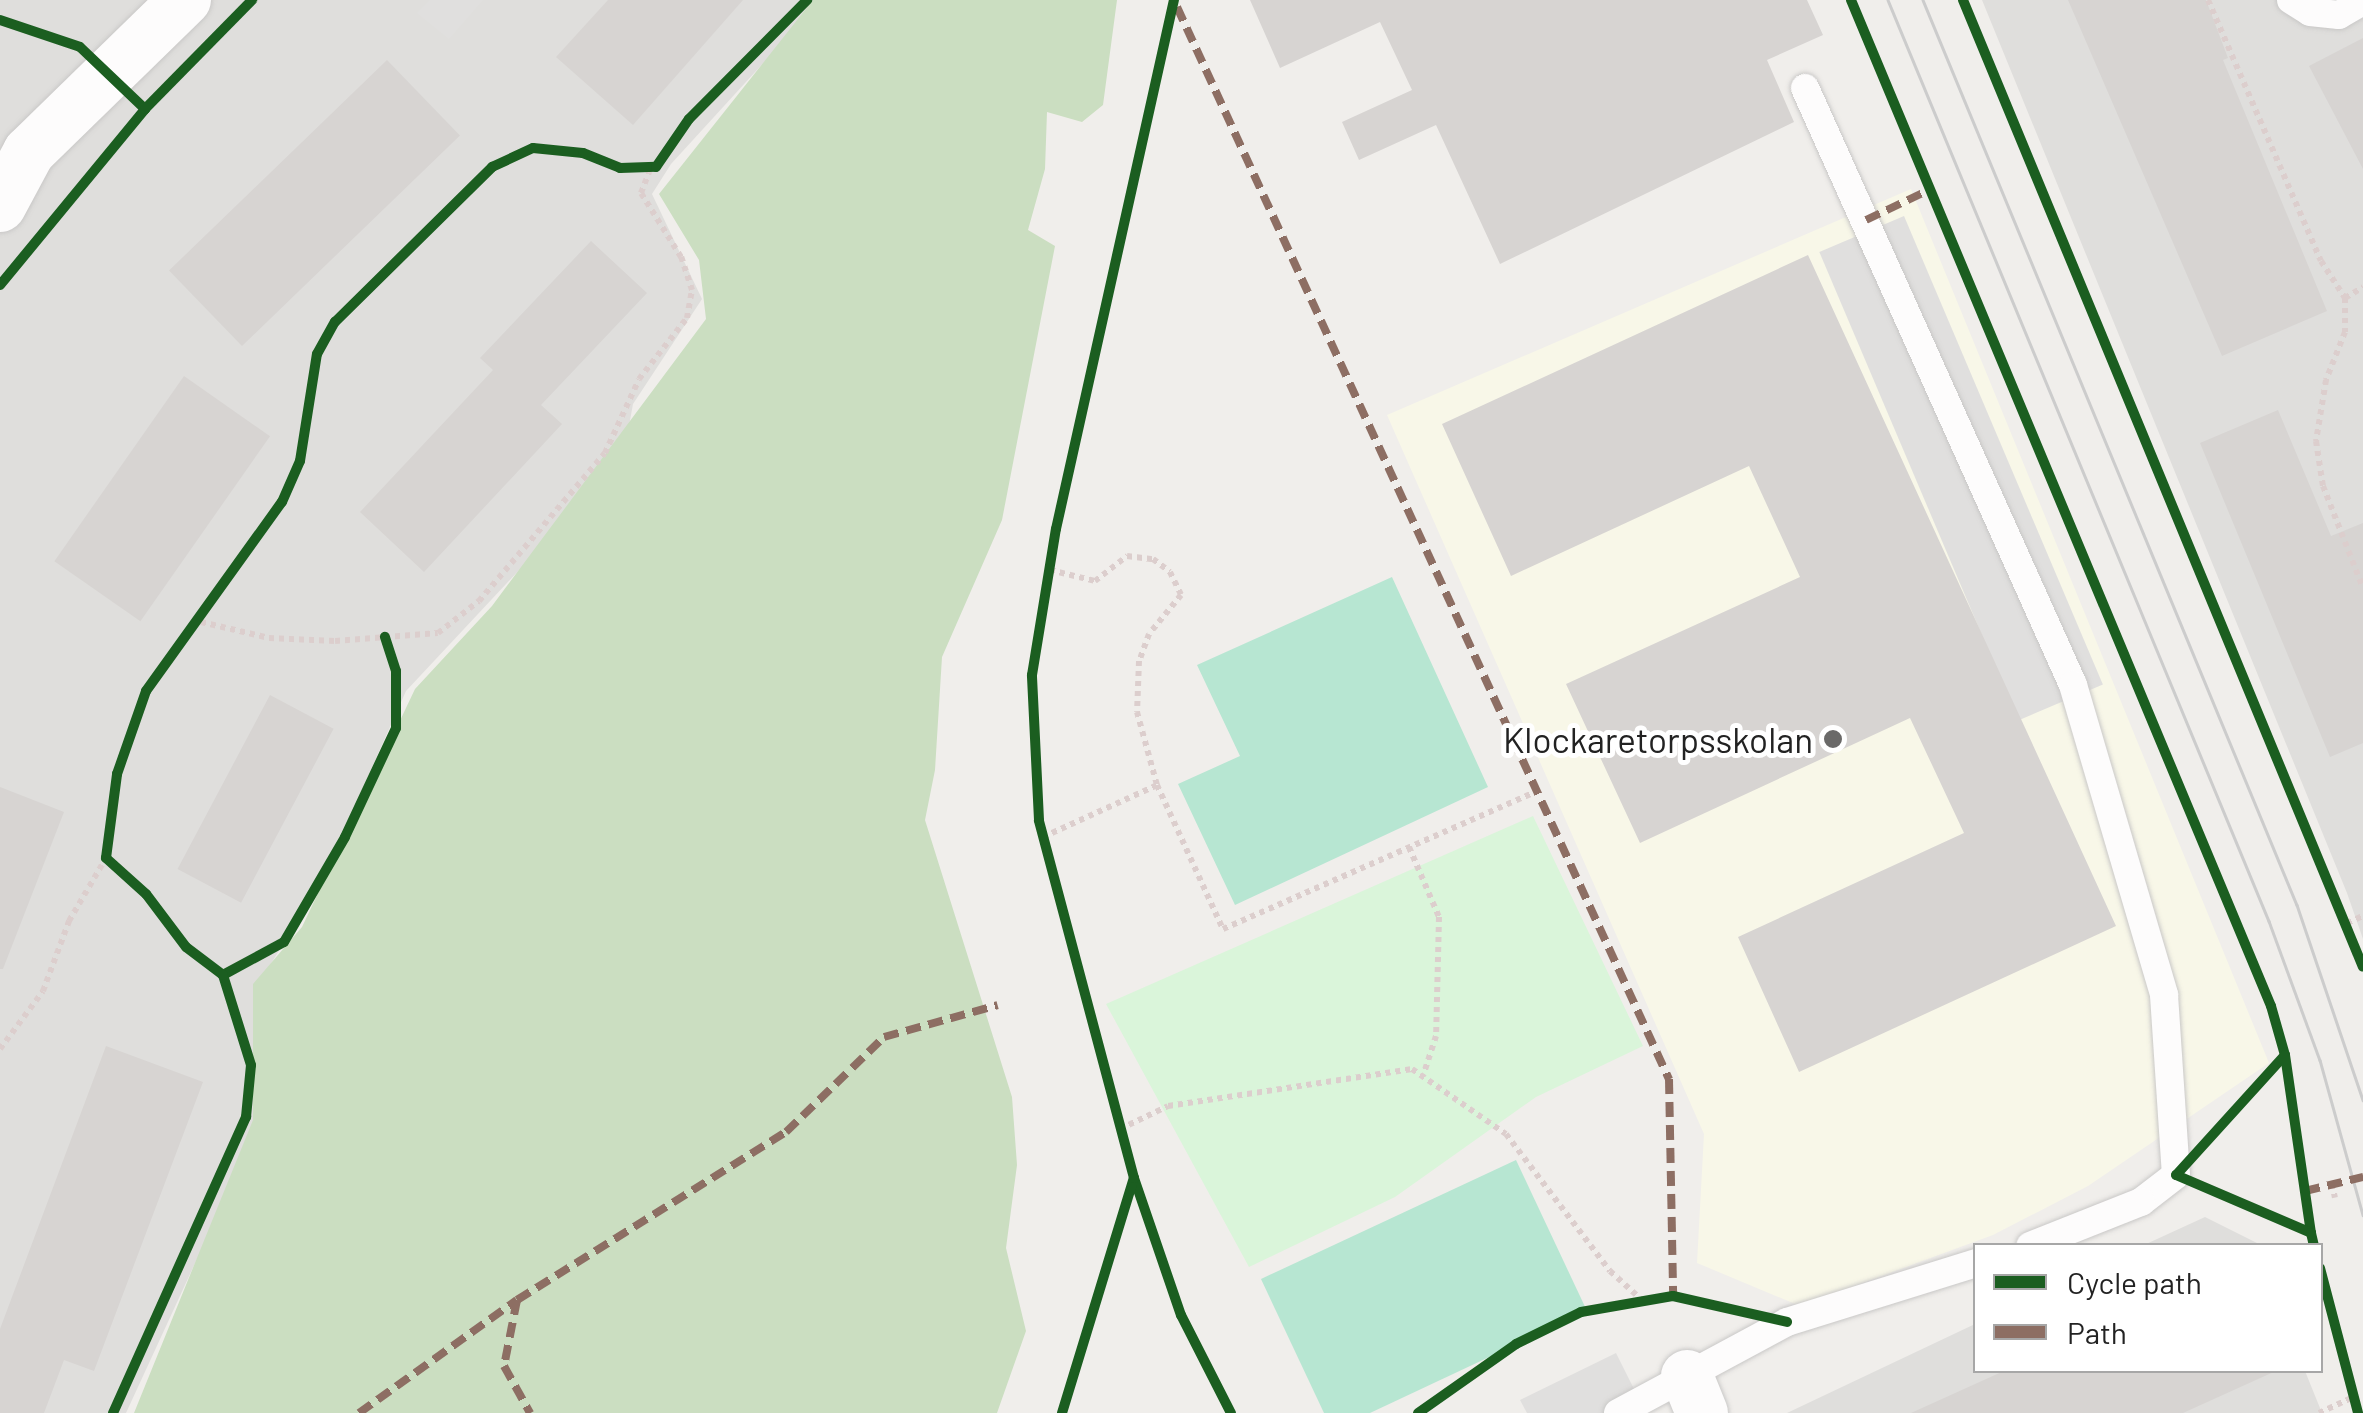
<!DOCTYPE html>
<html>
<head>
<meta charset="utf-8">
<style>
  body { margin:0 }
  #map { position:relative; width:2363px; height:1413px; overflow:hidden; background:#f0eeeb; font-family:Barlow,sans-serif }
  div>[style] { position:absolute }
  .residential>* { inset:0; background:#dfdedc }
  .education>* { inset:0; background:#f8f7e8 }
  .forest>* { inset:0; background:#cbdec1 }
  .park>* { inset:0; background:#daf5da }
  .pitch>* { inset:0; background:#b7e6d2 }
  .parking>* { inset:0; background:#e0dfde; transform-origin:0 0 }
  .building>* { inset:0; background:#d7d4d2; transform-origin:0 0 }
  .path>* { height:6px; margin-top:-3px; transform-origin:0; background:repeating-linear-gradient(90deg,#dccecd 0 5px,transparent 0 10px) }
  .roads { filter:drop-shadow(0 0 2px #c9c8c7) drop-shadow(0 0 2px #c9c8c7) }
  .lane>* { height:28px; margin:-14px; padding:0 14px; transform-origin:14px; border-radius:14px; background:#fdfcfc }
  .street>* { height:52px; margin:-26px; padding:0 26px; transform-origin:26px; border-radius:26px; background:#fdfcfc }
  .tram>* { height:2.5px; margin:-1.25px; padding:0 1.25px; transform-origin:1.25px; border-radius:1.25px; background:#ccc }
  .quiet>* { height:8px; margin-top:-4px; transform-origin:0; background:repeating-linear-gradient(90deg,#8d6e63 0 15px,transparent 0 23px) }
  .cycleway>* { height:10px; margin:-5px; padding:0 5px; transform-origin:5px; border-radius:5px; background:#1b5e20 }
  .dots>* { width:28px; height:28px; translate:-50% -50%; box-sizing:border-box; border:5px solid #fff; border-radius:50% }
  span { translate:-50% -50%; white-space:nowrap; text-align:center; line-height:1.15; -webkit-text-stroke:10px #fff; paint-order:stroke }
  .poi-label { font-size:35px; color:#222 }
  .right { translate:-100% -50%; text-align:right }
  .legend { position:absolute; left:1973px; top:1243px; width:350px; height:130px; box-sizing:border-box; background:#fff; border:2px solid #a7a7a7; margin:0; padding:12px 18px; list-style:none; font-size:30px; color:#222 }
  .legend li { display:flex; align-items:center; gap:20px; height:50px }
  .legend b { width:50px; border:2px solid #a7a7a7 }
</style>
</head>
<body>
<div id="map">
  <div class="residential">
    <div style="clip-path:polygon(0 0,821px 0,671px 164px,652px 194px,702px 299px,633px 404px,623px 459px,406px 691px,321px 882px,264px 975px,261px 1120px,126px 1413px,0 1413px)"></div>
    <div style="clip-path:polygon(1982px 0,2363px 0,2363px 939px,2347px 893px)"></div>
    <div style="clip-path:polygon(2205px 1217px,2261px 1245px,2144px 1245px)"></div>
    <div style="clip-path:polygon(1975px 1324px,1976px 1370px,2305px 1371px,2322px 1413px,1787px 1413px)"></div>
  </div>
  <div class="education">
    <div style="clip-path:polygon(1911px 189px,2269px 1063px,2088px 1186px,1993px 1235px,1800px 1306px,1697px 1263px,1704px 1134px,1387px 415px)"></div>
  </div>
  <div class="forest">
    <div style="clip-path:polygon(813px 0,1117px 0,1103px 105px,1082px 122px,1047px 112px,1045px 169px,1028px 230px,1055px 246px,1002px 520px,942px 657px,935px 770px,925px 820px,1012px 1097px,1017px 1165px,1006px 1248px,1026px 1331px,997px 1413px,134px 1413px,253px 1120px,253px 984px,302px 927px,415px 689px,492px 606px,706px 319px,699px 260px,659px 194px)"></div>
  </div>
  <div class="park">
    <div style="clip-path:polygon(1533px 816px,1643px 1046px,1536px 1097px,1395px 1197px,1249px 1267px,1106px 1004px)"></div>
  </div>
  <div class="pitch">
    <div style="clip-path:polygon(1392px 577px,1488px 787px,1235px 905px,1178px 784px,1240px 756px,1197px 665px)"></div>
    <div style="clip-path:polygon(1516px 1160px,1587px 1311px,1370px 1413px,1324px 1413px,1261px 1279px)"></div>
  </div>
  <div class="parking">
    <div style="clip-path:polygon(430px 0,483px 0,449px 39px,417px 13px)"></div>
    <div style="left:1904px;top:216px;width:509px;height:92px;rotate:67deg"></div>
    <div style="clip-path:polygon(1616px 1353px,1646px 1413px,1527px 1413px,1520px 1400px)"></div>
  </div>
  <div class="building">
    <div style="clip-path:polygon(608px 0,743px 0,633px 125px,556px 57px)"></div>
    <div style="clip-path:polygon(1250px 0,1807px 0,1823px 35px,1767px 60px,1794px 122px,1500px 264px,1436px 125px,1359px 160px,1342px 122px,1412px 90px,1380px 22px,1280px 68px)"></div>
    <div style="clip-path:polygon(2068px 0,2206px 0,2228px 58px,2223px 60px,2327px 311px,2222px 356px)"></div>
    <div style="clip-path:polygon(2363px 38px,2363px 169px,2309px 66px)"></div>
    <div style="left:387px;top:60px;width:105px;height:303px;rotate:46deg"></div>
    <div style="clip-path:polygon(591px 241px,647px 293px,541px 405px,562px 424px,424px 572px,360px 512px,493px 370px,480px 358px)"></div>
    <div style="clip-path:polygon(1808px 255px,2116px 926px,1799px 1072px,1738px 937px,1964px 833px,1910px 718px,1640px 843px,1566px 684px,1800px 577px,1749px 466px,1511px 576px,1442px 424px)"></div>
    <div style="left:184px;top:376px;width:105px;height:226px;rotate:35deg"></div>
    <div style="clip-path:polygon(2278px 410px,2331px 536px,2363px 523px,2363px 743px,2330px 757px,2200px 443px)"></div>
    <div style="left:270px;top:695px;width:72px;height:197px;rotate:28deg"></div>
    <div style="clip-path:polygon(0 787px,64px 812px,3px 969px,0 969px)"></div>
    <div style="clip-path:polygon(106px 1046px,203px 1082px,94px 1371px,64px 1360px,44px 1413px,0 1413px,0 1329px)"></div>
    <div style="clip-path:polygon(2006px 1370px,2278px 1370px,2183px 1413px,1911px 1413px)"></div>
  </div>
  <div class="path">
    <div style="left:2208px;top:0;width:284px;rotate:66.6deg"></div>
    <div style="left:2321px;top:261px;width:44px;rotate:57deg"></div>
    <div style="left:2345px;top:298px;width:34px;rotate:90deg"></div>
    <div style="left:2345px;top:332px;width:52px;rotate:111.6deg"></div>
    <div style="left:2326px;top:380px;width:62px;rotate:99.3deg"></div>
    <div style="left:2316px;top:441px;width:46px;rotate:81.2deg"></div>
    <div style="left:2323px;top:486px;width:110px;rotate:68.6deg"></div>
    <div style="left:2345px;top:298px;width:21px;rotate:-31deg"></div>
    <div style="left:1050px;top:570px;width:46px;rotate:13.7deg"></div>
    <div style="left:1095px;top:581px;width:41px;rotate:-38deg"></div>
    <div style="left:1127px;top:556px;width:26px;rotate:7deg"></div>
    <div style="left:1153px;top:559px;width:21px;rotate:37deg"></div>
    <div style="left:1170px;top:572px;width:25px;rotate:64deg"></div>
    <div style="left:1181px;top:595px;width:50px;rotate:129.4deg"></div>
    <div style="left:1149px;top:634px;width:29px;rotate:110deg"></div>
    <div style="left:1139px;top:661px;width:51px;rotate:92.2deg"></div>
    <div style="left:1137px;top:712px;width:76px;rotate:74.7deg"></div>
    <div style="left:201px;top:622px;width:70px;rotate:13.2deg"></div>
    <div style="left:269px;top:638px;width:66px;rotate:2.6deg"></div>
    <div style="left:335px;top:641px;width:103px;rotate:-4.4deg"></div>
    <div style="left:438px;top:633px;width:52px;rotate:-38deg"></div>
    <div style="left:479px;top:601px;width:194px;rotate:-49.6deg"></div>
    <div style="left:605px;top:453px;width:81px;rotate:-65.3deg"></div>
    <div style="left:639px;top:379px;width:78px;rotate:-51.8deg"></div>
    <div style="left:687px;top:318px;width:28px;rotate:-80deg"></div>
    <div style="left:692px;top:290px;width:35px;rotate:-108deg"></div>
    <div style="left:681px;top:257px;width:75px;rotate:-122deg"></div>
    <div style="left:641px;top:193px;width:28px;rotate:-69deg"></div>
    <div style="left:1043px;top:837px;width:125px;rotate:-24.5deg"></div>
    <div style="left:1157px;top:785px;width:158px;rotate:65.4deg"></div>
    <div style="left:1223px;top:929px;width:343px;rotate:-23.7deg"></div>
    <div style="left:1409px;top:847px;width:76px;rotate:66.8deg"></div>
    <div style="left:1439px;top:917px;width:119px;rotate:91.4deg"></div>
    <div style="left:1436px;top:1036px;width:42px;rotate:108deg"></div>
    <div style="left:2347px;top:923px;width:17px;rotate:-24deg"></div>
    <div style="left:0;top:1049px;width:72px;rotate:-53.4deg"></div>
    <div style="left:43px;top:991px;width:75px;rotate:-69.6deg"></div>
    <div style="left:69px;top:921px;width:73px;rotate:-59.6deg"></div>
    <div style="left:1120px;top:1129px;width:53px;rotate:-25.6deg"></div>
    <div style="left:1168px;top:1106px;width:247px;rotate:-8.6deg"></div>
    <div style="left:1412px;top:1069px;width:114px;rotate:34.7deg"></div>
    <div style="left:1506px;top:1134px;width:172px;rotate:52.8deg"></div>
    <div style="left:1610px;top:1271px;width:45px;rotate:42.3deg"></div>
    <div style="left:2332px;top:1184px;width:14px;rotate:78deg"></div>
    <div style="left:2319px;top:1413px;width:38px;rotate:-25deg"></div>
  </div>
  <div class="roads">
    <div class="lane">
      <div style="left:2291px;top:0;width:22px;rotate:32deg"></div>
      <div style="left:2310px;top:12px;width:29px;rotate:6deg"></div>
      <div style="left:2339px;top:15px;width:28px;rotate:-30deg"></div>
      <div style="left:1805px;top:88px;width:654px;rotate:65.82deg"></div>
      <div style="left:2073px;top:685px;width:323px;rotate:73.6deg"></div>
      <div style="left:2164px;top:995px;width:180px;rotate:86.2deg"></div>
      <div style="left:2176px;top:1175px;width:44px;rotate:142.4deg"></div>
      <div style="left:2141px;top:1202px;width:119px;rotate:158.4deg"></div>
      <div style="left:1618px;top:1413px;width:192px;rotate:-28.3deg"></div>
      <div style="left:1787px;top:1322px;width:198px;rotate:-17.3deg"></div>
    </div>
    <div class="street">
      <div style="left:0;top:206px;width:61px;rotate:-61.8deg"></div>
      <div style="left:29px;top:152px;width:218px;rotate:-44.3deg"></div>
      <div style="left:1687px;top:1376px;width:40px;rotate:68deg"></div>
    </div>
  </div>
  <div class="tram">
    <div style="left:1888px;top:0;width:997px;rotate:67.53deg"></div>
    <div style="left:2269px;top:921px;width:148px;rotate:69.9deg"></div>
    <div style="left:2320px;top:1060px;width:161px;rotate:74.5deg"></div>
    <div style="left:1923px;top:0;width:979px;rotate:67.55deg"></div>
    <div style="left:2297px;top:905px;width:206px;rotate:71.3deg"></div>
  </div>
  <div class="quiet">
    <div style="left:1177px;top:7px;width:1180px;rotate:65.35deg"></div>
    <div style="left:1669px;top:1079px;width:217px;rotate:88.9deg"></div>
    <div style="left:1866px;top:220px;width:72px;rotate:-25.5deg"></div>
    <div style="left:2305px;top:1191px;width:60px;rotate:-13.6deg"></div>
    <div style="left:517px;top:1300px;width:67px;rotate:101.1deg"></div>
    <div style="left:504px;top:1366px;width:54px;rotate:61deg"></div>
    <div style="left:359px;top:1413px;width:194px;rotate:-35.6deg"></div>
    <div style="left:517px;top:1300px;width:317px;rotate:-32deg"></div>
    <div style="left:786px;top:1132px;width:136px;rotate:-44.1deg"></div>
    <div style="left:884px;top:1037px;width:118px;rotate:-15.7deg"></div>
  </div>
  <div class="cycleway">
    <div style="left:1851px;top:0;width:1090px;rotate:67.34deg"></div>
    <div style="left:2271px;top:1006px;width:51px;rotate:74.1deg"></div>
    <div style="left:2285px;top:1055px;width:180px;rotate:81.7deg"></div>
    <div style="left:1963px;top:0;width:1046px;rotate:67.53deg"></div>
    <div style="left:0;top:20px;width:84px;rotate:18.6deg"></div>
    <div style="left:80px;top:47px;width:90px;rotate:43.6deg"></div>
    <div style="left:0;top:285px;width:228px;rotate:-50.5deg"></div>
    <div style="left:145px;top:109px;width:153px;rotate:-45.5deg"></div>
    <div style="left:223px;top:975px;width:69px;rotate:-28.4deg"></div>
    <div style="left:284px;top:942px;width:121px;rotate:-59.8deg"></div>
    <div style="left:345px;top:837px;width:120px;rotate:-64.9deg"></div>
    <div style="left:396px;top:728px;width:57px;rotate:-90deg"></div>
    <div style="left:396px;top:671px;width:36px;rotate:-108deg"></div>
    <div style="left:2285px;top:1055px;width:162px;rotate:132.2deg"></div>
    <div style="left:2176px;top:1175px;width:147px;rotate:23.2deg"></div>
    <div style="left:2311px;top:1233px;width:13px;rotate:77deg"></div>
    <div style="left:1134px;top:1178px;width:145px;rotate:71.1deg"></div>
    <div style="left:1181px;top:1315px;width:110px;rotate:63deg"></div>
    <div style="left:2320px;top:1268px;width:150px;rotate:75.3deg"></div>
    <div style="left:113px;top:1413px;width:325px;rotate:-65.8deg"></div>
    <div style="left:246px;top:1117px;width:52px;rotate:-84.5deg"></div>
    <div style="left:251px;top:1065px;width:94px;rotate:-107.3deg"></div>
    <div style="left:223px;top:975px;width:46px;rotate:-142.9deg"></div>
    <div style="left:186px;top:947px;width:66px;rotate:-127deg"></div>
    <div style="left:146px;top:894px;width:54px;rotate:-138deg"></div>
    <div style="left:106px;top:858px;width:85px;rotate:-82.5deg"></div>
    <div style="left:117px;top:774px;width:88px;rotate:-70.7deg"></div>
    <div style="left:146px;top:691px;width:233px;rotate:-54.3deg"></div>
    <div style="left:282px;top:502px;width:45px;rotate:-66.3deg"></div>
    <div style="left:300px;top:461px;width:108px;rotate:-81deg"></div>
    <div style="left:317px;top:354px;width:37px;rotate:-61deg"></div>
    <div style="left:335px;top:322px;width:221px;rotate:-44.6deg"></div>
    <div style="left:492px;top:167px;width:45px;rotate:-24.9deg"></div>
    <div style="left:533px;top:148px;width:50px;rotate:5.7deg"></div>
    <div style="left:583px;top:153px;width:40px;rotate:22deg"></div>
    <div style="left:620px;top:168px;width:36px;rotate:-2deg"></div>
    <div style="left:656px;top:167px;width:58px;rotate:-55.5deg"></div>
    <div style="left:689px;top:119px;width:168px;rotate:-45.2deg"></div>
    <div style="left:1062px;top:1413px;width:246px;rotate:-73deg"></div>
    <div style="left:1134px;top:1178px;width:370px;rotate:-104.9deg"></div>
    <div style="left:1039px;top:820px;width:145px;rotate:-92.8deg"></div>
    <div style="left:1032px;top:675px;width:148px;rotate:-80.7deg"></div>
    <div style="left:1056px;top:529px;width:542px;rotate:-77.43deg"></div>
    <div style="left:1418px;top:1413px;width:120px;rotate:-35.1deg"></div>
    <div style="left:1516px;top:1344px;width:72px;rotate:-26.2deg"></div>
    <div style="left:1581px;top:1312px;width:93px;rotate:-9.9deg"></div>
    <div style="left:1673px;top:1296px;width:117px;rotate:12.8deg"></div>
  </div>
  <div class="dots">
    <div style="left:1833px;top:739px;background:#6a6968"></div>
  </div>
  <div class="poi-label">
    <span class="right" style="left:1813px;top:739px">Klockaretorpsskolan</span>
  </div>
  <ul class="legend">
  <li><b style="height:12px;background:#1b5e20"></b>Cycle path</li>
  <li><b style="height:12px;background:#8d6e63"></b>Path</li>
  </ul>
</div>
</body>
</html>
